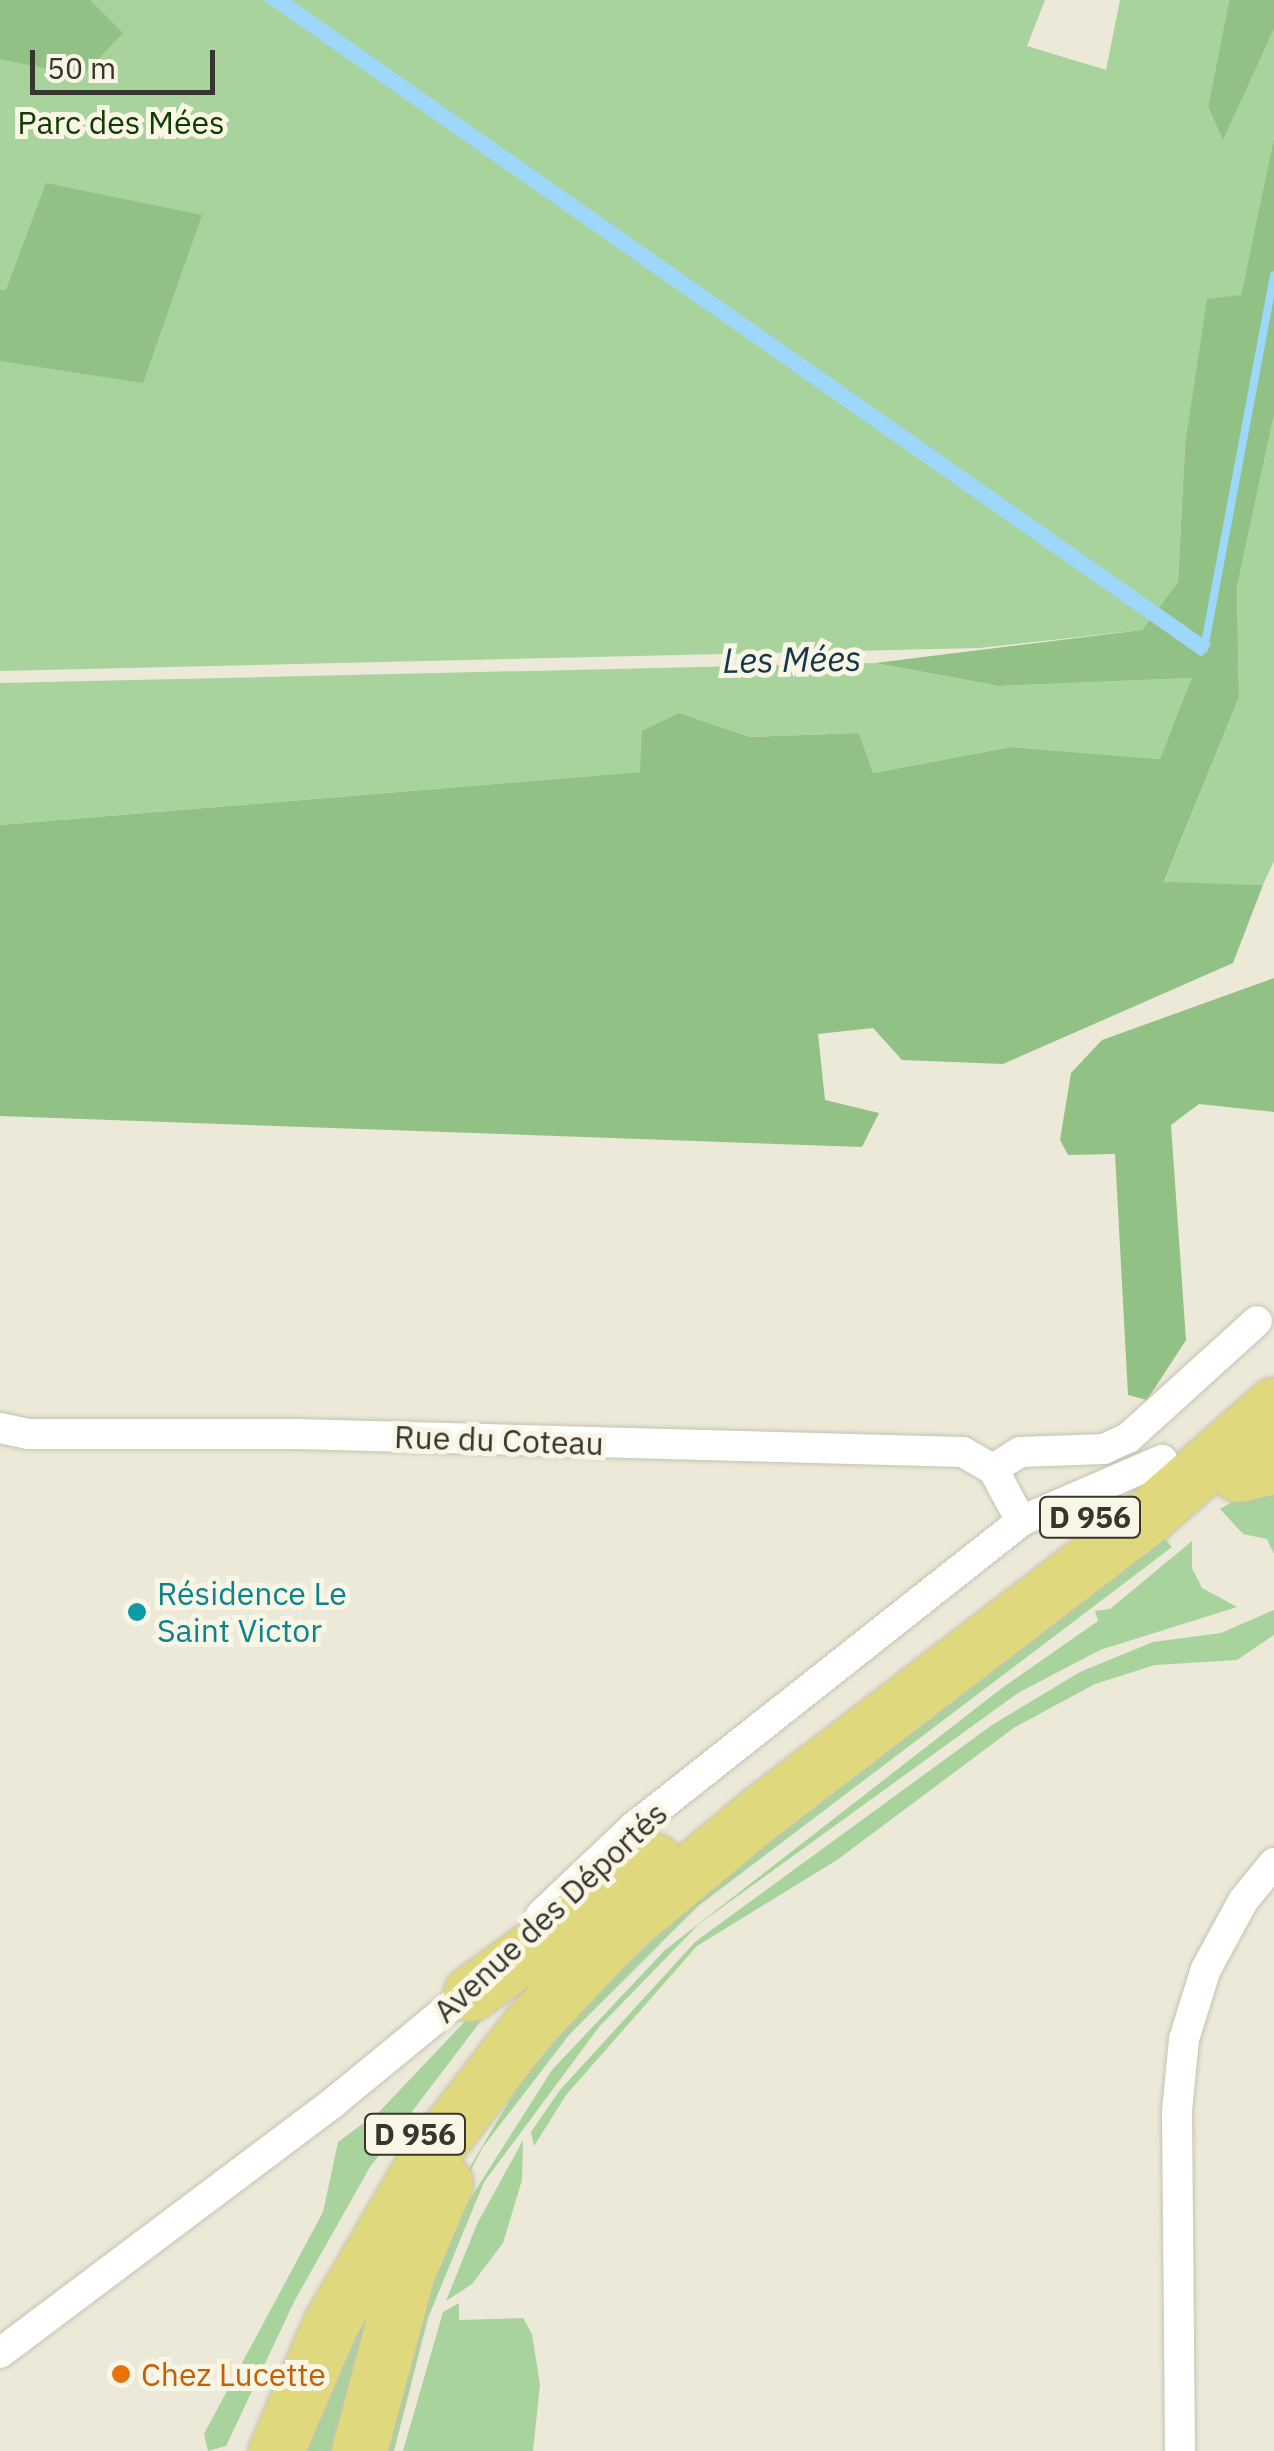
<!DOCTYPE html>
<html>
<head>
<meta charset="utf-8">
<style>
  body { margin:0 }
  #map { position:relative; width:1274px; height:2451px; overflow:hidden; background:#ece9d8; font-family:"IBM Plex Sans",sans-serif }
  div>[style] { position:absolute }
  .green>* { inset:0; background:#a8d39c }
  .forest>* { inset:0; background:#92c186 }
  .water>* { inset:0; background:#9dd8fa; transform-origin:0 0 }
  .stream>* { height:8px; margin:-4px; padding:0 4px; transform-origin:4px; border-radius:4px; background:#9dd8fa }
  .roads { filter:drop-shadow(0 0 2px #c5c2b1) drop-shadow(0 0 2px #c5c2b1) }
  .street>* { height:30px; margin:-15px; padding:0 15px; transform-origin:15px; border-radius:15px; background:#fff }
  .highway>* { height:55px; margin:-27.5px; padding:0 27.5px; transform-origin:27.5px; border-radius:27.5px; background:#dfd87c }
  .dots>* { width:28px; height:28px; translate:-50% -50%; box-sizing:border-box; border:5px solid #f9f6e5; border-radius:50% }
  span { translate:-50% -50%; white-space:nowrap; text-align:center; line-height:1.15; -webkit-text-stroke:10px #f9f6e5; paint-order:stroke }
  .shield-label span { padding:2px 8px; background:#f9f6e5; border:2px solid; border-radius:8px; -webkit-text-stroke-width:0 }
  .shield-label { font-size:30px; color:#36352e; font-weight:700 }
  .park-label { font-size:32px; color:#0f3c00 }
  .street-label { font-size:32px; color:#36352e }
  .culture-label { font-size:32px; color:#0d838f }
  .left { translate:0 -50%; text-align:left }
  .food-label { font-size:32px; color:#c56008 }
  .water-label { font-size:35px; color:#153749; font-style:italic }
  .scale { position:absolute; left:30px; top:50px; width:185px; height:45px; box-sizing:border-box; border:5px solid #36352e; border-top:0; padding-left:12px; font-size:30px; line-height:35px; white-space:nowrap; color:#36352e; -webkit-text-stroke:8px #f9f6e5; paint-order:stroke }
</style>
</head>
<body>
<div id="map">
  <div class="green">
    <div style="clip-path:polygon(0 0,1045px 0,1027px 46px,1106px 70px,1120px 0,1229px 0,1208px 109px,1223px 139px,1274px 29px,1274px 137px,1241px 295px,1185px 446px,1178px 582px,1142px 630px,979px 648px,0 671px)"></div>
    <div style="clip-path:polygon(1274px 415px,1274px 861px,1263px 885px,1164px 883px,1239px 697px,1237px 587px)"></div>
    <div style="clip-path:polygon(875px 663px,999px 686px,1193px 678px,1160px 759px,1011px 747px,873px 773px,859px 733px,750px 737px,679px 713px,641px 772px,0 825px,0 683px)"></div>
    <div style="clip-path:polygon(1274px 1477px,1274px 1554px,1267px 1539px,1243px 1534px,1220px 1509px)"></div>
    <div style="clip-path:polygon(1165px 1539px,1172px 1547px,698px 1906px,569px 2035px,483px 2147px,446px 2217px,454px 2224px,552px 2070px,665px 1950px,1002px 1688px,1098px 1621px,1095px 1611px,1110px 1609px,1192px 1541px,1192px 1568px,1202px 1588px,1237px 1607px,1100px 1650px,1018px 1693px,699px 1924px,599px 2027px,484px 2182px,428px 2318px,394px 2451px,379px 2451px,430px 2234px,521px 2081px,592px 1998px,693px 1901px)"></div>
    <div style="clip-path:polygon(1274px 1610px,1274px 1635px,1237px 1660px,1155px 1665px,1095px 1684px,1015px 1727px,837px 1860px,697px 1946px,566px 2095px,534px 2146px,531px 2132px,560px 2090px,695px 1942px,992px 1725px,1080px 1672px,1153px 1642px,1221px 1633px)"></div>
    <div style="clip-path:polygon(488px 1997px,499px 1997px,370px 2167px,295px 2300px,226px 2446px,208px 2451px,204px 2434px,323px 2212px,338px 2142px,380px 2111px)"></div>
    <div style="clip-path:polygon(523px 2140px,522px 2180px,503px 2243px,472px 2284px,446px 2301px,477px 2224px)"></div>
    <div style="clip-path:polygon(407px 2221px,344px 2451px,293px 2451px)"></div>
    <div style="clip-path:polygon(459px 2303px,459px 2320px,523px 2318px,532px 2334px,540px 2385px,533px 2451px,403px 2451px,443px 2312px)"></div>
  </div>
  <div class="forest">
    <div style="clip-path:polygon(0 0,90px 0,123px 33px,82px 76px,0 59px)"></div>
    <div style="clip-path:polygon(1229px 0,1274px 0,1274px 29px,1223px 140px,1208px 108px)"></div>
    <div style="clip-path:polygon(1274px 137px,1274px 415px,1237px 587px,1239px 697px,1164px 882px,1263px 885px,1233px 963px,1003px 1064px,902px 1060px,873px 1028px,818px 1034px,825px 1100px,879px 1113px,862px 1147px,0 1116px,0 825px,640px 772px,642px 731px,679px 713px,750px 737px,859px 733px,873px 773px,1011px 747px,1160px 759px,1192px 678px,999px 686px,875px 663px,1142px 630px,1178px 582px,1185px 446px,1207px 299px,1241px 295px)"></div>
    <div style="clip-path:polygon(46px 183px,202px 215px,143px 383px,0 361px,0 290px,6px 290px)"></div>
    <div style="clip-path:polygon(1274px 978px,1274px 1112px,1199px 1104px,1171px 1125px,1186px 1340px,1147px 1400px,1128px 1395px,1115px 1154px,1068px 1155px,1060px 1140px,1071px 1073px,1102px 1040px)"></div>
  </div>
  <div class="water">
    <div style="left:1211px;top:644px;width:16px;height:1211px;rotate:125deg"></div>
  </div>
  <div class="stream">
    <div style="left:1204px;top:649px;width:380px;rotate:-79.4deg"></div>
  </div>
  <div class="roads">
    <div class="street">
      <div style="left:0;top:1428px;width:29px;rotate:12deg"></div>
      <div style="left:28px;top:1434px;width:268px"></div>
      <div style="left:296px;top:1434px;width:667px;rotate:1.55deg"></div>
      <div style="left:963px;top:1452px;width:34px;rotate:30deg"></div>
      <div style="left:993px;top:1469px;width:59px;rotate:61.7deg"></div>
      <div style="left:993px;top:1469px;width:32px;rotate:-32deg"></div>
      <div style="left:1020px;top:1452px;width:84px;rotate:-2deg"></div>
      <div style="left:1104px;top:1449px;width:26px;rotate:-25deg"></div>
      <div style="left:1128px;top:1438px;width:174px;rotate:-42.2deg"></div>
      <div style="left:541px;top:1915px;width:128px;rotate:-43.4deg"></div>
      <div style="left:634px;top:1827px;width:493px;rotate:-38.3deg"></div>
      <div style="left:1021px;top:1521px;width:154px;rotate:-23.4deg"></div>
      <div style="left:0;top:2353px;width:418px;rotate:-36.9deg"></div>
      <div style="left:334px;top:2102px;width:189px;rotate:-39.4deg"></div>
      <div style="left:1180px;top:2451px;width:340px;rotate:-90.5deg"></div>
      <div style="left:1177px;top:2111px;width:72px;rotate:-84.4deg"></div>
      <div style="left:1184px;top:2039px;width:73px;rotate:-72.6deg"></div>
      <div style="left:1206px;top:1969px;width:77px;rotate:-61.4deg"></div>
      <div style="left:1243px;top:1901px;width:49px;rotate:-50.8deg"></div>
    </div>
    <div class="highway">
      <div style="left:1238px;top:1474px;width:37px;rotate:-13deg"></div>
      <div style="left:471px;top:1993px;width:226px;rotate:-35.8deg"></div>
      <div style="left:276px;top:2451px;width:137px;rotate:-66.8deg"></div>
      <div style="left:330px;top:2325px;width:191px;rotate:-59.8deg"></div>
      <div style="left:426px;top:2160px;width:170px;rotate:-52.4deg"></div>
      <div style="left:530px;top:2025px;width:132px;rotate:-46.5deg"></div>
      <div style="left:621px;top:1929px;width:186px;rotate:-39.8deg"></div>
      <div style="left:764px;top:1810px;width:484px;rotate:-37.4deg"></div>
      <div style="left:1148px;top:1516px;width:168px;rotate:-41.4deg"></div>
      <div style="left:359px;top:2451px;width:182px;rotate:-75deg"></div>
      <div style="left:406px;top:2275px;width:100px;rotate:-67deg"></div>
    </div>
  </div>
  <div class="dots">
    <div style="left:137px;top:1612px;background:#0f9aa8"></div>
    <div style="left:121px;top:2374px;background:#e8710a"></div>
  </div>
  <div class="shield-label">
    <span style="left:1090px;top:1517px">D 956</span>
    <span style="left:415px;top:2134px">D 956</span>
  </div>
  <div class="park-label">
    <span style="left:121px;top:122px">Parc des Mées</span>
  </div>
  <div class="street-label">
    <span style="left:499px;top:1440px;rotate:2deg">Rue du Coteau</span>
    <span style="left:550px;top:1912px;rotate:-43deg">Avenue des Déportés</span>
  </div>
  <div class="culture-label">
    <span class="left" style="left:157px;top:1612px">Résidence Le<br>Saint Victor</span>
  </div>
  <div class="food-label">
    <span class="left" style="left:141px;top:2374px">Chez Lucette</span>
  </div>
  <div class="water-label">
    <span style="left:792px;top:659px;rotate:-1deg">Les Mées</span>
  </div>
  <div class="scale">50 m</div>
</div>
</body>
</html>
